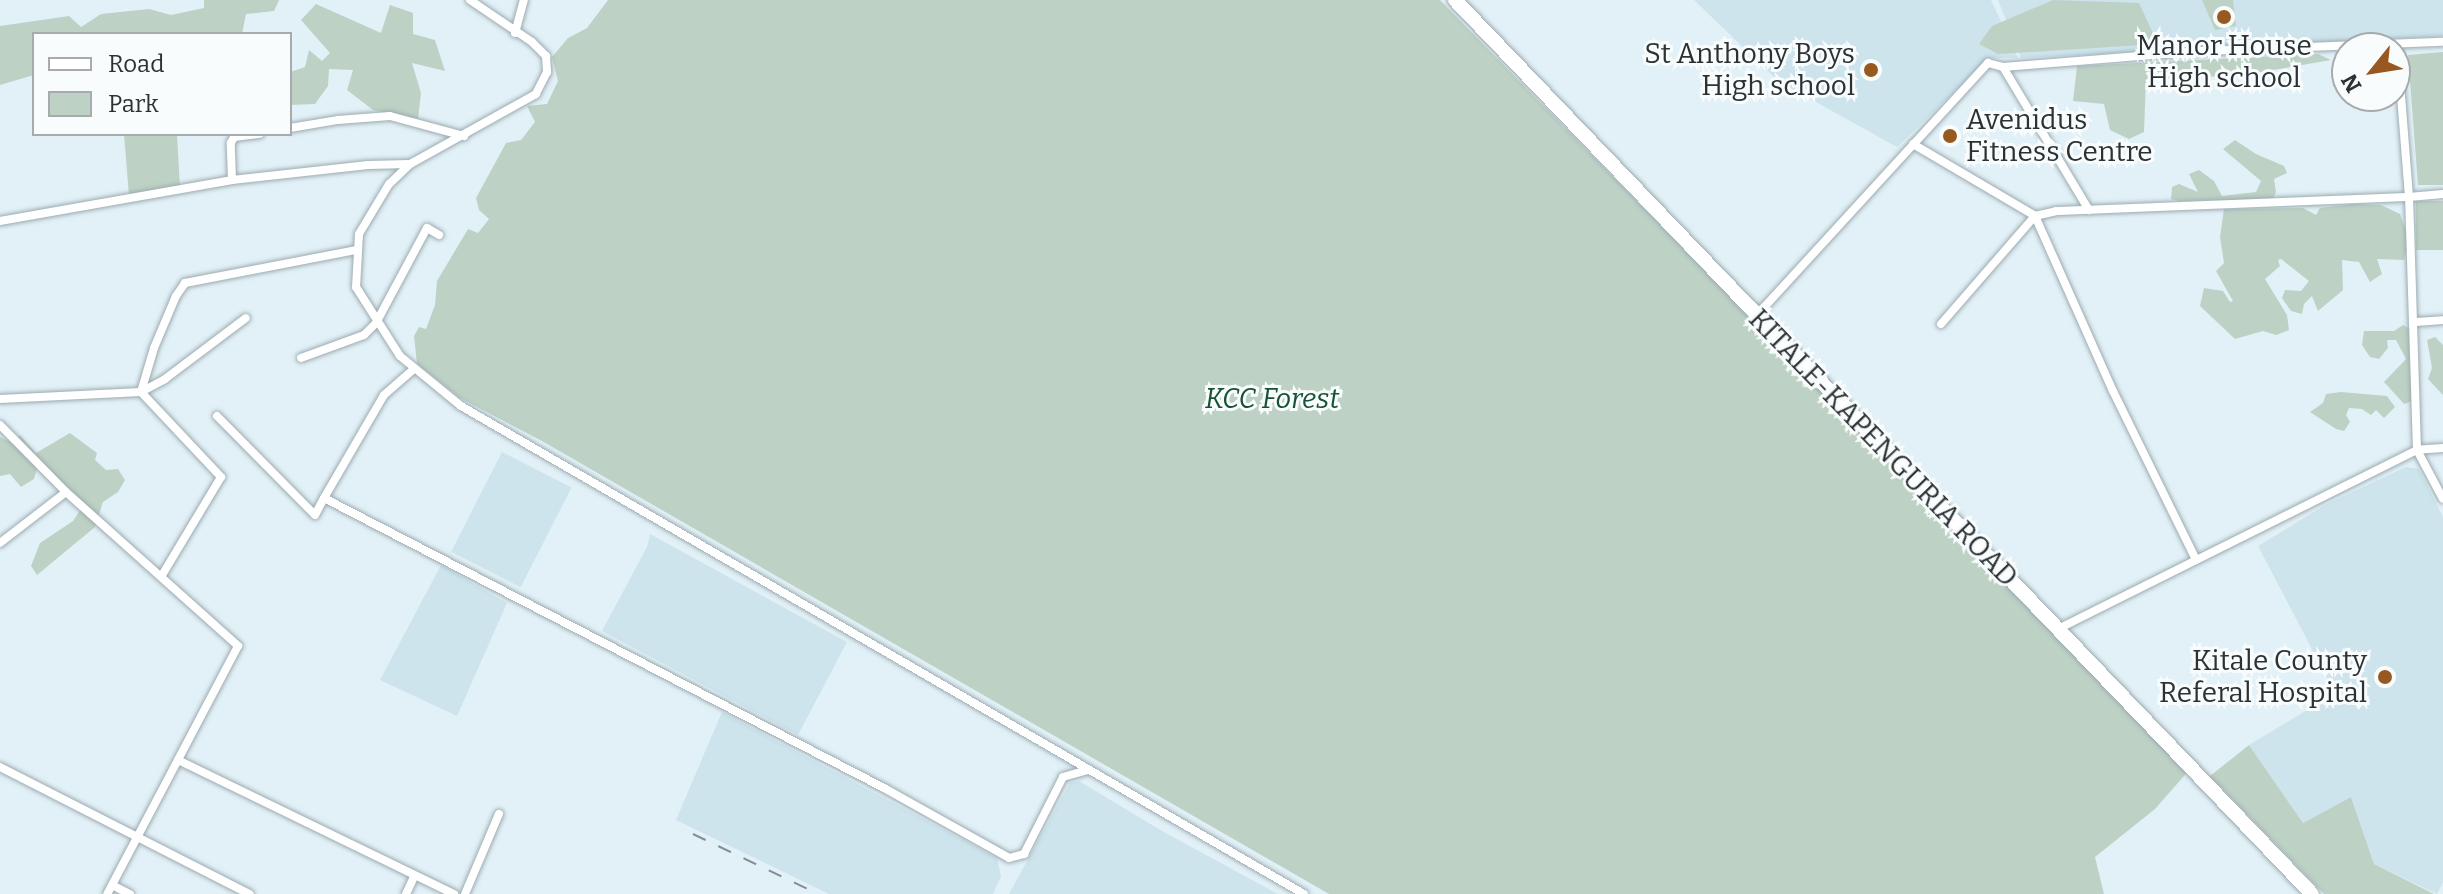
<!DOCTYPE html>
<html>
<head>
<meta charset="utf-8">
<style>
  body { margin:0 }
  #map { position:relative; width:2443px; height:894px; overflow:hidden; background:#e2f1f7; font-family:Bitter,serif }
  div>[style] { position:absolute }
  .built>* { inset:0; background:#cde4ed; transform-origin:0 0 }
  .green>* { inset:0; background:#bdd2c5; transform-origin:0 0 }
  .roads { filter:drop-shadow(0 0 2px #9cabb0) drop-shadow(0 0 2px #9cabb0) }
  .minor>* { height:8px; margin:-4px; padding:0 4px; transform-origin:4px; border-radius:4px; background:#fff }
  .trunk>* { height:14px; margin:-7px; padding:0 7px; transform-origin:7px; border-radius:7px; background:#fff }
  .rail>* { height:2px; margin-top:-1px; transform-origin:0; background:repeating-linear-gradient(90deg,#848e92 0 14px,transparent 0 28px) }
  .dots>* { width:22px; height:22px; translate:-50% -50%; box-sizing:border-box; border:4px solid #f9fcfd; border-radius:50% }
  span { translate:-50% -50%; white-space:nowrap; text-align:center; line-height:1.15; -webkit-text-stroke:6px #f9fcfd; paint-order:stroke }
  .poi-label { font-size:28px; color:#2c3234 }
  .right { translate:-100% -50%; text-align:right }
  .left { translate:0 -50%; text-align:left }
  .park-label { font-size:28px; color:#185235; font-style:italic }
  .street-label { font-size:28px; color:#2c3234 }
  .legend { position:absolute; left:32px; top:32px; width:260px; height:104px; box-sizing:border-box; background:#f9fcfd; border:2px solid #a7abad; margin:0; padding:10px 14px; list-style:none; font-size:24px; color:#2c3234 }
  .legend li { display:flex; align-items:center; gap:16px; height:40px }
  .legend b { width:40px; border:2px solid #a7abad }
  .north { position:absolute; left:2331px; top:32px; width:80px; height:80px; box-sizing:border-box; background:#f9fcfd; border:2px solid #a7abad; border-radius:50%; rotate:240deg; font-size:22px; font-weight:700; line-height:32px; text-align:center; color:#2c3234 }
  .north::after { content:''; display:block; margin:auto; width:28px; height:36px; background:#985920; clip-path:polygon(50% 0,100% 100%,50% 72%,0 100%) }
</style>
</head>
<body>
<div id="map">
  <div class="built">
    <div style="clip-path:polygon(1694px 0,1991px 0,2018px 58px,1989px 58px,1897px 147px,1778px 81px)"></div>
    <div style="clip-path:polygon(1998px 0,2443px 0,2443px 36px,2021px 58px)"></div>
    <div style="left:502px;top:452px;width:78px;height:112px;rotate:27deg"></div>
    <div style="clip-path:polygon(2406px 467px,2419px 469px,2443px 517px,2443px 882px,2437px 894px,2374px 864px,2351px 797px,2303px 823px,2249px 745px,2335px 693px,2258px 546px,2327px 504px)"></div>
    <div style="clip-path:polygon(650px 534px,847px 642px,798px 735px,602px 631px,647px 547px)"></div>
    <div style="clip-path:polygon(441px 565px,507px 603px,457px 716px,380px 680px)"></div>
    <div style="clip-path:polygon(722px 712px,997px 858px,1001px 876px,993px 894px,829px 894px,676px 820px)"></div>
    <div style="clip-path:polygon(1079px 781px,1162px 831px,1278px 894px,1009px 894px,1070px 783px)"></div>
  </div>
  <div class="green">
    <div style="clip-path:polygon(204px 0,279px 0,274px 11px,246px 14px,242px 34px,34px 34px,34px 75px,0 85px,0 26px,69px 16px,81px 27px,101px 14px,149px 9px,171px 15px,204px 8px)"></div>
    <div style="clip-path:polygon(608px 0,1440px 0,2191px 768px,2155px 809px,2095px 857px,2104px 894px,1329px 894px,542px 441px,460px 398px,417px 364px,414px 336px,419px 327px,426px 329px,435px 305px,437px 281px,468px 229px,478px 233px,489px 219px,479px 210px,476px 198px,506px 143px,521px 140px,535px 122px,527px 106px,547px 104px,558px 81px,552px 57px,568px 38px,587px 28px)"></div>
    <div style="clip-path:polygon(2053px 0,2139px 3px,2158px 44px,1998px 54px,1979px 44px,1992px 26px)"></div>
    <div style="clip-path:polygon(2202px 0,2233px 0,2236px 26px,2215px 30px)"></div>
    <div style="clip-path:polygon(316px 4px,381px 33px,390px 5px,413px 13px,413px 34px,435px 40px,445px 71px,412px 63px,421px 93px,418px 119px,373px 110px,347px 90px,353px 70px,329px 69px,328px 86px,315px 104px,290px 105px,290px 72px,305px 67px,309px 50px,322px 61px,330px 53px,301px 20px)"></div>
    <div style="clip-path:polygon(2443px 52px,2443px 185px,2418px 185px,2408px 55px)"></div>
    <div style="clip-path:polygon(2318px 54px,2331px 60px,2244px 75px,2146px 80px,2144px 132px,2129px 139px,2110px 130px,2104px 104px,2073px 101px,2077px 66px)"></div>
    <div style="clip-path:polygon(124px 134px,177px 134px,180px 188px,129px 196px)"></div>
    <div style="clip-path:polygon(2235px 140px,2256px 154px,2284px 166px,2287px 173px,2274px 179px,2276px 192px,2273px 199px,2179px 201px,2171px 199px,2172px 187px,2179px 184px,2198px 192px,2189px 174px,2199px 170px,2214px 181px,2222px 196px,2256px 192px,2261px 181px,2223px 149px)"></div>
    <div style="left:2443px;top:201px;width:49px;height:27px;rotate:90deg"></div>
    <div style="clip-path:polygon(2352px 204px,2381px 205px,2400px 214px,2409px 239px,2404px 260px,2377px 259px,2382px 274px,2370px 282px,2359px 262px,2342px 260px,2343px 290px,2318px 311px,2312px 296px,2304px 304px,2302px 314px,2291px 311px,2282px 298px,2285px 290px,2301px 291px,2309px 281px,2281px 259px,2278px 260px,2280px 266px,2265px 279px,2287px 315px,2289px 330px,2276px 335px,2263px 331px,2235px 339px,2200px 306px,2204px 288px,2223px 291px,2230px 302px,2233px 301px,2216px 271px,2224px 263px,2220px 237px,2224px 209px,2303px 208px,2316px 215px,2320px 208px)"></div>
    <div style="clip-path:polygon(2403px 325px,2410px 329px,2413px 401px,2404px 404px,2384px 382px,2406px 359px,2396px 340px,2387px 340px,2388px 348px,2379px 359px,2370px 357px,2362px 345px,2364px 331px,2394px 331px)"></div>
    <div style="clip-path:polygon(2435px 337px,2443px 345px,2443px 395px,2428px 379px,2432px 368px,2427px 340px)"></div>
    <div style="clip-path:polygon(2341px 392px,2387px 396px,2395px 407px,2384px 418px,2376px 410px,2371px 415px,2362px 409px,2349px 408px,2346px 415px,2350px 422px,2344px 431px,2336px 429px,2310px 412px,2323px 403px,2326px 394px)"></div>
    <div style="clip-path:polygon(70px 433px,97px 453px,95px 460px,106px 470px,118px 469px,125px 480px,118px 492px,103px 502px,95px 527px,37px 575px,31px 566px,40px 543px,73px 521px,85px 503px,55px 487px,37px 468px,34px 479px,21px 487px,10px 474px,0 476px,0 437px,13px 443px,20px 435px,36px 453px)"></div>
    <div style="clip-path:polygon(2249px 745px,2303px 823px,2351px 797px,2374px 864px,2434px 894px,2324px 894px,2210px 776px)"></div>
  </div>
  <div class="roads">
    <div class="minor">
      <div style="left:470px;top:0;width:75px;rotate:34.1deg"></div>
      <div style="left:532px;top:42px;width:20px;rotate:45deg"></div>
      <div style="left:546px;top:56px;width:16px;rotate:86deg"></div>
      <div style="left:547px;top:72px;width:25px;rotate:117deg"></div>
      <div style="left:536px;top:94px;width:144px;rotate:150.9deg"></div>
      <div style="left:410px;top:164px;width:29px;rotate:136deg"></div>
      <div style="left:389px;top:184px;width:58px;rotate:121deg"></div>
      <div style="left:359px;top:234px;width:53px;rotate:93.2deg"></div>
      <div style="left:356px;top:287px;width:82px;rotate:57.5deg"></div>
      <div style="left:400px;top:356px;width:79px;rotate:39.3deg"></div>
      <div style="left:461px;top:406px;width:974px;rotate:30.07deg"></div>
      <div style="left:515px;top:33px;width:34px;rotate:-75deg"></div>
      <div style="left:2003px;top:67px;width:167px;rotate:59deg"></div>
      <div style="left:290px;top:128px;width:49px;rotate:-9.5deg"></div>
      <div style="left:338px;top:120px;width:52px;rotate:-4.4deg"></div>
      <div style="left:390px;top:116px;width:77px;rotate:15.1deg"></div>
      <div style="left:1913px;top:144px;width:142px;rotate:30.5deg"></div>
      <div style="left:2035px;top:216px;width:192px;rotate:66deg"></div>
      <div style="left:2113px;top:391px;width:188px;rotate:63.8deg"></div>
      <div style="left:232px;top:180px;width:37px;rotate:-92deg"></div>
      <div style="left:231px;top:143px;width:7px;rotate:-63deg"></div>
      <div style="left:234px;top:137px;width:26px;rotate:-7deg"></div>
      <div style="left:0;top:221px;width:236px;rotate:-10deg"></div>
      <div style="left:232px;top:180px;width:137px;rotate:-6.3deg"></div>
      <div style="left:368px;top:165px;width:41px;rotate:-1.4deg"></div>
      <div style="left:1757px;top:315px;width:342px;rotate:-47.5deg"></div>
      <div style="left:1988px;top:63px;width:16px;rotate:15deg"></div>
      <div style="left:2003px;top:67px;width:202px;rotate:-4.6deg"></div>
      <div style="left:2204px;top:51px;width:239px;rotate:-2.2deg"></div>
      <div style="left:2416px;top:322px;width:27px;rotate:-4deg"></div>
      <div style="left:1941px;top:324px;width:143px;rotate:-49deg"></div>
      <div style="left:2035px;top:216px;width:22px;rotate:-13deg"></div>
      <div style="left:2056px;top:211px;width:353px;rotate:-2.3deg"></div>
      <div style="left:2409px;top:197px;width:153px;rotate:-94.5deg"></div>
      <div style="left:301px;top:358px;width:67px;rotate:-20.1deg"></div>
      <div style="left:364px;top:335px;width:17px;rotate:-45deg"></div>
      <div style="left:376px;top:323px;width:108px;rotate:-61.8deg"></div>
      <div style="left:427px;top:228px;width:14px;rotate:30deg"></div>
      <div style="left:141px;top:392px;width:46px;rotate:-73.5deg"></div>
      <div style="left:154px;top:348px;width:56px;rotate:-67.1deg"></div>
      <div style="left:176px;top:296px;width:16px;rotate:-55deg"></div>
      <div style="left:185px;top:283px;width:175px;rotate:-10.9deg"></div>
      <div style="left:141px;top:392px;width:117px;rotate:46.7deg"></div>
      <div style="left:221px;top:477px;width:114px;rotate:121deg"></div>
      <div style="left:0;top:399px;width:141px;rotate:-2.8deg"></div>
      <div style="left:141px;top:392px;width:27px;rotate:-28deg"></div>
      <div style="left:165px;top:379px;width:101px;rotate:-37deg"></div>
      <div style="left:217px;top:416px;width:139px;rotate:45.3deg"></div>
      <div style="left:315px;top:515px;width:19px;rotate:-62deg"></div>
      <div style="left:324px;top:498px;width:631px;rotate:27.38deg"></div>
      <div style="left:884px;top:788px;width:143px;rotate:29.2deg"></div>
      <div style="left:1009px;top:858px;width:16px;rotate:-15deg"></div>
      <div style="left:1024px;top:854px;width:86px;rotate:-63.1deg"></div>
      <div style="left:1063px;top:777px;width:26px;rotate:-16deg"></div>
      <div style="left:0;top:425px;width:94px;rotate:45.4deg"></div>
      <div style="left:66px;top:492px;width:231px;rotate:41.8deg"></div>
      <div style="left:238px;top:646px;width:280px;rotate:117.8deg"></div>
      <div style="left:2443px;top:448px;width:26px;rotate:176deg"></div>
      <div style="left:2417px;top:450px;width:55px;rotate:62deg"></div>
      <div style="left:324px;top:498px;width:119px;rotate:-59.8deg"></div>
      <div style="left:384px;top:395px;width:38px;rotate:-41deg"></div>
      <div style="left:0;top:543px;width:83px;rotate:-37.7deg"></div>
      <div style="left:2058px;top:629px;width:401px;rotate:-26.5deg"></div>
      <div style="left:2417px;top:450px;width:253px;rotate:-91.8deg"></div>
      <div style="left:2409px;top:197px;width:34px;rotate:-5deg"></div>
      <div style="left:178px;top:760px;width:307px;rotate:25.9deg"></div>
      <div style="left:0;top:767px;width:280px;rotate:27deg"></div>
      <div style="left:112px;top:885px;width:20px;rotate:27deg"></div>
      <div style="left:406px;top:894px;width:19px;rotate:-65deg"></div>
      <div style="left:465px;top:894px;width:87px;rotate:-67deg"></div>
    </div>
    <div class="trunk">
      <div style="left:1455px;top:0;width:1238px;rotate:46.21deg"></div>
    </div>
  </div>
  <div class="rail">
    <div style="left:693px;top:834px;width:139px;rotate:25.6deg"></div>
  </div>
  <div class="dots">
    <div style="left:2224px;top:17px;background:#985920"></div>
    <div style="left:1871px;top:70px;background:#985920"></div>
    <div style="left:1950px;top:136px;background:#985920"></div>
    <div style="left:2385px;top:677px;background:#985920"></div>
  </div>
  <div class="poi-label">
    <span style="left:2224px;top:62px">Manor House<br>High school</span>
    <span class="right" style="left:1855px;top:70px">St Anthony Boys<br>High school</span>
    <span class="left" style="left:1966px;top:136px">Avenidus<br>Fitness Centre</span>
    <span class="right" style="left:2367px;top:677px">Kitale County<br>Referal Hospital</span>
  </div>
  <div class="park-label">
    <span style="left:1272px;top:399px">KCC Forest</span>
  </div>
  <div class="street-label">
    <span style="left:1883px;top:448px;rotate:46deg">KITALE-KAPENGURIA ROAD</span>
  </div>
  <ul class="legend">
  <li><b style="height:10px;background:#fff"></b>Road</li>
  <li><b style="height:22px;background:#bdd2c5"></b>Park</li>
  </ul>
  <div class="north">N</div>
</div>
</body>
</html>
